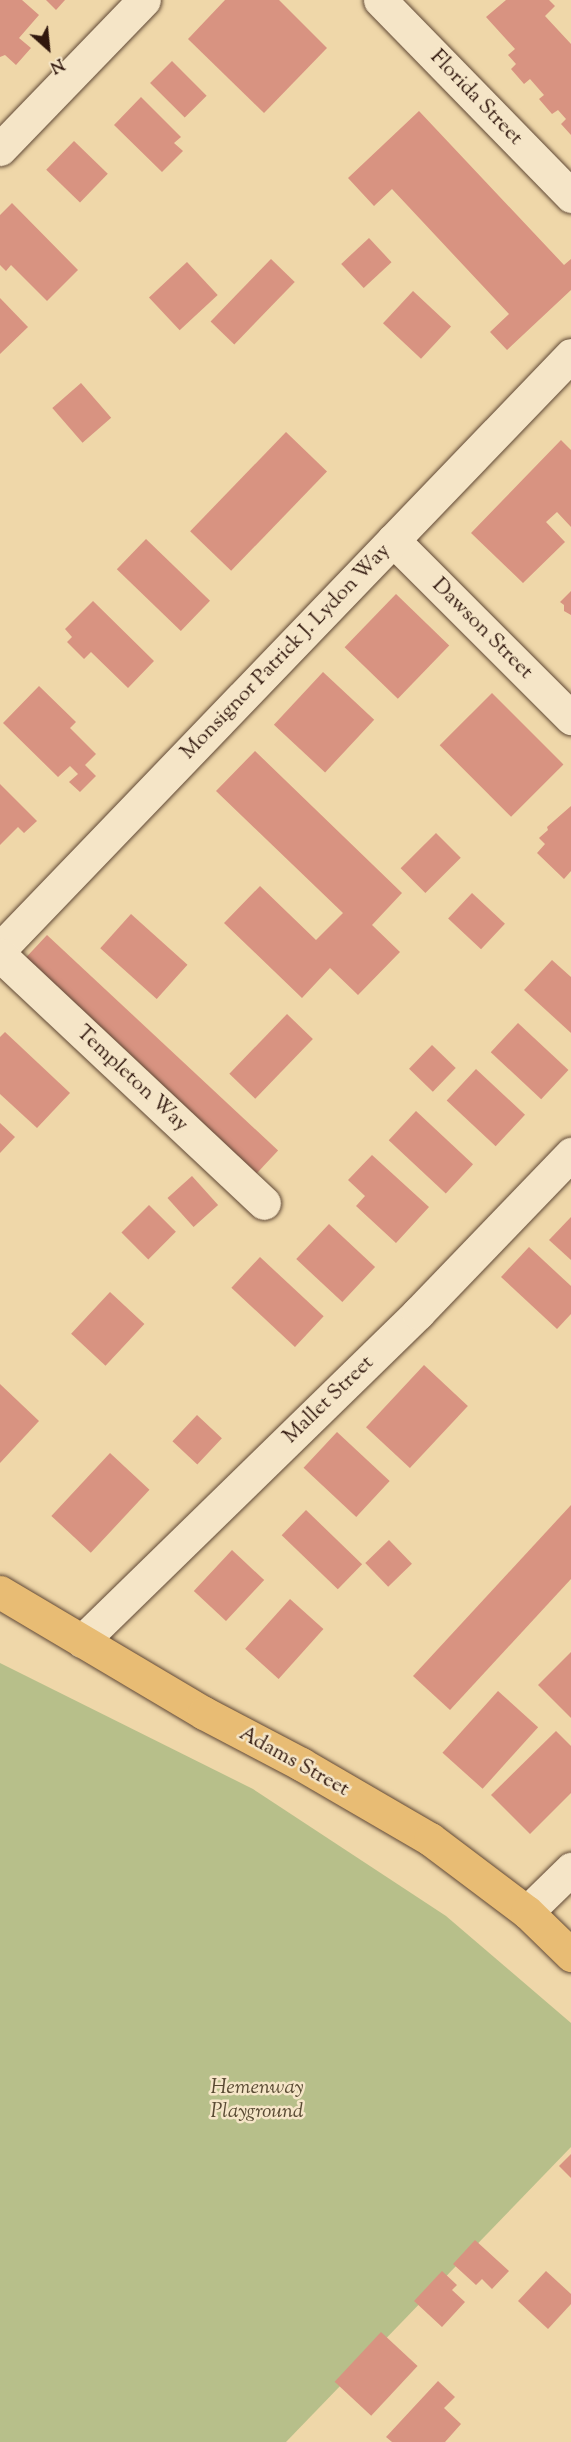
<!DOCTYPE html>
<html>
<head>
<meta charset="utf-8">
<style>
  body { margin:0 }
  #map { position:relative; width:571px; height:2442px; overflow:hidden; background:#efd7a9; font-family:"Sorts Mill Goudy",serif }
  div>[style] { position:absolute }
  .green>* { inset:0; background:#b7bf8a }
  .building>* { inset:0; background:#d89381; transform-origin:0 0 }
  .roads { filter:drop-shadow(0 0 2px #604835) drop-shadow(0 0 2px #604835) }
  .minor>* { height:33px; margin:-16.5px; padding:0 16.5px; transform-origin:16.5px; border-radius:16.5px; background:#f5e5c7 }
  .major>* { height:33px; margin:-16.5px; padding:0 16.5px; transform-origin:16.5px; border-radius:16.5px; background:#e8bc74 }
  span { translate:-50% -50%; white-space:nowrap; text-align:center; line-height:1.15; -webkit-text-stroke:5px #f5e5c7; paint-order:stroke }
  .street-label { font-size:21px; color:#31180e }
  .park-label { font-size:21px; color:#594a33; font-style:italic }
  .north { position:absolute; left:18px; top:18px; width:60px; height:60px; -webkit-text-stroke:4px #f5e5c7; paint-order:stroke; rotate:153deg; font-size:16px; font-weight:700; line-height:24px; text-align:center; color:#31180e }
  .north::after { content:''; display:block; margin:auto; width:21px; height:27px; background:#31180e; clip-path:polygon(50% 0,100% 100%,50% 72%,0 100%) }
</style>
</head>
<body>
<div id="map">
  <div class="green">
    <div style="clip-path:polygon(0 1663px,253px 1789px,446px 1916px,571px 2023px,571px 2147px,286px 2442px,0 2442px)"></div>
  </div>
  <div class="building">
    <div style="clip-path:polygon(0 0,22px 0,39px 15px,19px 38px,31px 48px,16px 65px,5px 55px,0 57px)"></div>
    <div style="clip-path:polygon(46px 0,65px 0,56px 10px)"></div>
    <div style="clip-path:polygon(225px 0,279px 0,327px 48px,264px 113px,188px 39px)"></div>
    <div style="clip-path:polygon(506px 0,549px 0,555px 6px,545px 16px,571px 44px,571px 135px,561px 124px,566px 119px,558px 110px,552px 114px,539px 99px,544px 95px,530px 79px,524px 84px,511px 69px,516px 64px,508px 55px,515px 49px,486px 17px)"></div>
    <div style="left:172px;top:61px;width:49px;height:31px;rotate:45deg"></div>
    <div style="clip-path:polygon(141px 97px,181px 137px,174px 143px,183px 151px,162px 172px,114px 125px)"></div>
    <div style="clip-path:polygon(419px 111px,564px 265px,571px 259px,571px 290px,507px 350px,490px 332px,509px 314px,392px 189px,374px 206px,348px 178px)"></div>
    <div style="left:74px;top:141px;width:47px;height:40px;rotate:44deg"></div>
    <div style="clip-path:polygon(12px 203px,78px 270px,47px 301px,11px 265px,6px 271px,0 265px,0 215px)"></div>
    <div style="left:369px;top:238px;width:33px;height:38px;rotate:47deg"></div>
    <div style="left:271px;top:259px;width:33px;height:87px;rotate:44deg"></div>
    <div style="left:187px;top:262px;width:45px;height:52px;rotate:47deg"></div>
    <div style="left:413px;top:291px;width:52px;height:44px;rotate:43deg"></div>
    <div style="clip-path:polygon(0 298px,28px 327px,0 354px)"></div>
    <div style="left:81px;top:383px;width:46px;height:38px;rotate:49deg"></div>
    <div style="left:286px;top:432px;width:57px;height:138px;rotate:44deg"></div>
    <div style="clip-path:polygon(561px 440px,571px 450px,571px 527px,557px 512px,546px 522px,565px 542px,523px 583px,471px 533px)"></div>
    <div style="left:146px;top:539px;width:89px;height:42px;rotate:44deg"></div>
    <div style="clip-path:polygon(571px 591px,571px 615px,564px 611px,564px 605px,560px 602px)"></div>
    <div style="left:396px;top:594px;width:74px;height:74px;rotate:44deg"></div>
    <div style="clip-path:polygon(93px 601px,154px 661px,128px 688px,91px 652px,84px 659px,67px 642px,72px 637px,65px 629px)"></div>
    <div style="left:323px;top:672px;width:70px;height:72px;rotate:43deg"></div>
    <div style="clip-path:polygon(39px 686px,76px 722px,70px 728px,96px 754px,85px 765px,96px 776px,80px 792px,69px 782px,78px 774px,70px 766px,58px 777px,3px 723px)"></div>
    <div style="left:492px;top:693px;width:101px;height:74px;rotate:45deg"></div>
    <div style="clip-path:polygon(255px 751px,402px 893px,372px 925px,400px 952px,358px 995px,330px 968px,302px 998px,224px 923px,260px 886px,316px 940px,343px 913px,216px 791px)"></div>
    <div style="clip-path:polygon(0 784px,37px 821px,24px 833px,18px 827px,0 845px)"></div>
    <div style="clip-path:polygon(571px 806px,571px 871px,564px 879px,537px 853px,545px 844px,539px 838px,548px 830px,547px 827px)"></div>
    <div style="left:436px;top:833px;width:35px;height:50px;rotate:45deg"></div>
    <div style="left:472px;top:893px;width:45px;height:35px;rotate:43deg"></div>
    <div style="left:131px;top:914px;width:76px;height:46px;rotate:42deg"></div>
    <div style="left:47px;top:935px;width:316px;height:53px;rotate:43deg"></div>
    <div style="clip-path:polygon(552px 960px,571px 977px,571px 1033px,524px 990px)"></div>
    <div style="left:287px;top:1014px;width:36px;height:83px;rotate:44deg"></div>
    <div style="left:518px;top:1023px;width:69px;height:40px;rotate:43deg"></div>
    <div style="clip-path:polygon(5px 1032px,70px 1093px,37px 1128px,0 1094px,0 1037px)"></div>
    <div style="left:432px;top:1045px;width:33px;height:33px;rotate:44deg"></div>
    <div style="left:476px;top:1069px;width:67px;height:43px;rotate:43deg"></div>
    <div style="left:416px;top:1111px;width:78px;height:40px;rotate:43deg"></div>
    <div style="clip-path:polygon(0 1123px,15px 1137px,0 1153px)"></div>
    <div style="clip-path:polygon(372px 1155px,429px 1207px,396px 1243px,356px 1206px,365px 1196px,348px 1180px)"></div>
    <div style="left:192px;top:1176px;width:39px;height:33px;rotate:48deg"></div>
    <div style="left:149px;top:1205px;width:38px;height:39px;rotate:45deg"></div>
    <div style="clip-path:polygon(571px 1217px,571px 1260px,549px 1240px)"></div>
    <div style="left:329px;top:1224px;width:63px;height:48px;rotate:43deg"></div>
    <div style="clip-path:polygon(529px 1247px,571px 1286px,571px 1314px,557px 1329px,501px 1277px)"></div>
    <div style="left:260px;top:1257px;width:87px;height:42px;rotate:43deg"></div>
    <div style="left:110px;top:1292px;width:47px;height:57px;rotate:43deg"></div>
    <div style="left:424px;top:1365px;width:60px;height:85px;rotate:43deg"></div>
    <div style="clip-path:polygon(0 1384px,39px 1421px,0 1463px)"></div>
    <div style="left:197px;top:1415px;width:34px;height:36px;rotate:43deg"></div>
    <div style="left:337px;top:1432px;width:72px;height:49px;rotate:43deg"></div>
    <div style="left:110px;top:1453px;width:54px;height:86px;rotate:43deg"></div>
    <div style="clip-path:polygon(571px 1505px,571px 1579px,450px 1710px,413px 1676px)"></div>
    <div style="left:306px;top:1510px;width:78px;height:35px;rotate:44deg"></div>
    <div style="left:389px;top:1540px;width:33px;height:33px;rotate:46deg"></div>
    <div style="left:232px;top:1550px;width:44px;height:56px;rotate:43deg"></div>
    <div style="left:290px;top:1599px;width:45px;height:67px;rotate:42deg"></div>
    <div style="clip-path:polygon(571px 1652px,571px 1718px,538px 1685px)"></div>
    <div style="left:498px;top:1691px;width:54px;height:83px;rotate:42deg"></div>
    <div style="clip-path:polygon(556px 1731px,571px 1746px,571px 1793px,530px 1834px,491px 1795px)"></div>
    <div style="clip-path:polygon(571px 2154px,571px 2178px,559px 2166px)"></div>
    <div style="clip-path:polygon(475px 2240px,509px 2271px,492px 2289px,482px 2279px,476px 2285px,453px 2264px)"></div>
    <div style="clip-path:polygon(442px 2271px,457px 2285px,452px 2290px,465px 2302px,442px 2327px,414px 2301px)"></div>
    <div style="clip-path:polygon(546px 2271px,571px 2294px,571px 2304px,548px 2329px,518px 2301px)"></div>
    <div style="left:381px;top:2332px;width:50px;height:68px;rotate:43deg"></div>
    <div style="clip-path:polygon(438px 2381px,455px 2397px,444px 2408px,461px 2424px,445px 2442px,392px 2442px,386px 2437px)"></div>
  </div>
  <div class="roads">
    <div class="minor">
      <div style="left:380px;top:0;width:274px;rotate:45.7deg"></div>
      <div style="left:0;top:149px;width:207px;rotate:-46deg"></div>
      <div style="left:393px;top:540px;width:252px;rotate:45deg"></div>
      <div style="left:0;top:949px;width:824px;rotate:-46.13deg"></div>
      <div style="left:0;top:955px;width:362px;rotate:43.2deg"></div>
      <div style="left:82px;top:1641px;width:470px;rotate:-44.3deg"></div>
      <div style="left:418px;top:1313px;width:221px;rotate:-46.1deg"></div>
      <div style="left:527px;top:1912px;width:62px;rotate:-44.3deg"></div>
    </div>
    <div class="major">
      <div style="left:0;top:1592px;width:237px;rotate:30.7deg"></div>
      <div style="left:204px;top:1713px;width:110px;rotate:27.7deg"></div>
      <div style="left:301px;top:1764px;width:149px;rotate:30.2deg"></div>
      <div style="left:430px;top:1839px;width:121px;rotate:37deg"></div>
      <div style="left:527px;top:1912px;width:62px;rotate:44.3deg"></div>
    </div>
  </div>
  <div class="street-label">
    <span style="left:476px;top:98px;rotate:46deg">Florida Street</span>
    <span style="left:482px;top:629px;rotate:45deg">Dawson Street</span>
    <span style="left:286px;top:652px;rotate:-46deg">Monsignor Patrick J. Lydon Way</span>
    <span style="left:132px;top:1079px;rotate:43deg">Templeton Way</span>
    <span style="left:329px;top:1400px;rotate:-44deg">Mallet Street</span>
    <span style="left:294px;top:1762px;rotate:29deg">Adams Street</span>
  </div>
  <div class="park-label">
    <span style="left:257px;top:2100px">Hemenway<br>Playground</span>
  </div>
  <div class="north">N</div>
</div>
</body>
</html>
